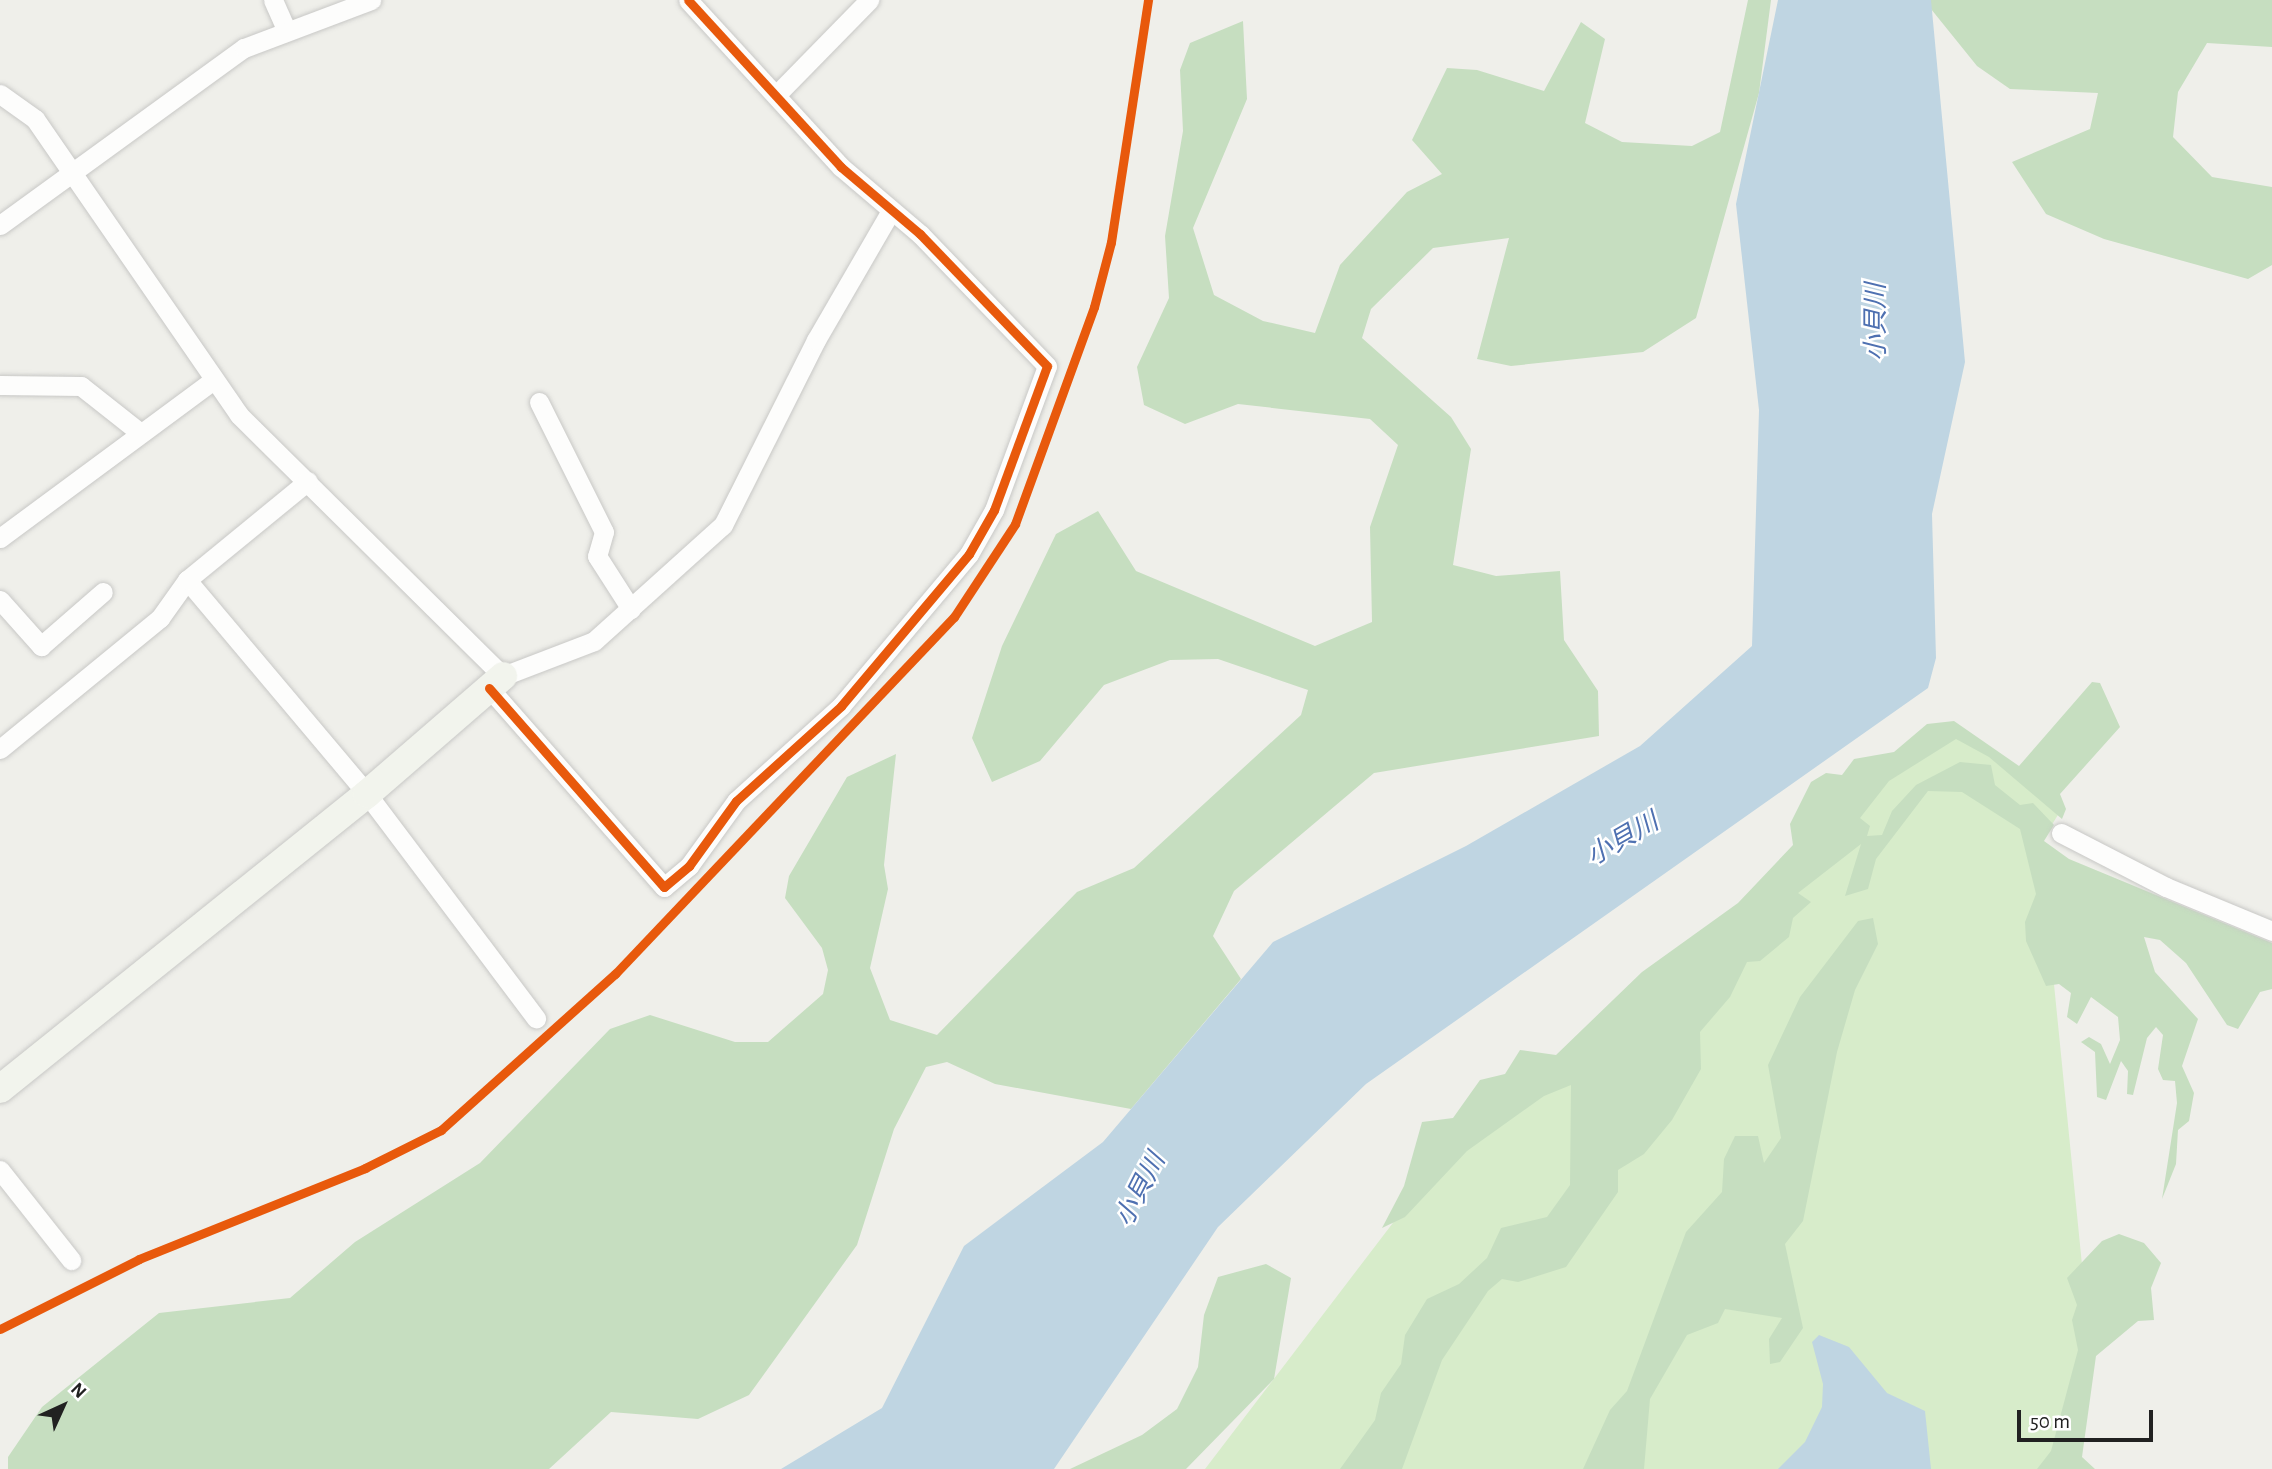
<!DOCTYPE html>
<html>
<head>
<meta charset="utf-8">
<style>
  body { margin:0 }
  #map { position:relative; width:2272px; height:1469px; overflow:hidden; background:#efefea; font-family:"Alegreya Sans","Noto Sans JP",sans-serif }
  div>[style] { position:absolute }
  .grass>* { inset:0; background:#d7ecca }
  .forest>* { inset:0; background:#c6dec0 }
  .water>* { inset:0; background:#bfd5e2 }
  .roads { filter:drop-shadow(0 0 2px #c8c8c6) drop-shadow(0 0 2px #c8c8c6) }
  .street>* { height:19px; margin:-9.5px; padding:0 9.5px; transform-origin:9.5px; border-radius:9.5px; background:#fdfdfc }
  .secondary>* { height:28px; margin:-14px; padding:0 14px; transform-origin:14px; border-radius:14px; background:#f2f4ed }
  .cycleway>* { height:9px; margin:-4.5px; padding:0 4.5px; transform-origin:4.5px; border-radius:4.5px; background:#e8590c }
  span { translate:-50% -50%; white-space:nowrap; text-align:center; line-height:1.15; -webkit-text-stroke:5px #fff; paint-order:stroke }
  .water-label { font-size:26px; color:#4e70b1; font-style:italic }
  .north { position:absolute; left:28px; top:1371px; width:70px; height:70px; -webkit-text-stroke:5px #fff; paint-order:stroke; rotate:45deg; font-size:19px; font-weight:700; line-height:28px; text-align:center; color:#212121 }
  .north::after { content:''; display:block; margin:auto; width:24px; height:32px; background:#212121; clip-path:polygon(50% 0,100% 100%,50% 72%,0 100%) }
  .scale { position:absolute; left:2017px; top:1410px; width:136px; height:32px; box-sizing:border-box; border:4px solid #212121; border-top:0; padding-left:9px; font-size:21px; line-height:24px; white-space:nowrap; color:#212121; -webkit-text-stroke:5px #fff; paint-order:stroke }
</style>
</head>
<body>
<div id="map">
  <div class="grass">
    <div style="clip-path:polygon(1954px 725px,2061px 810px,2040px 844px,2088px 1325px,2057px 1469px,1205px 1469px,1415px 1194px,1476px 1131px,1588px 1063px,1876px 775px)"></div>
  </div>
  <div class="forest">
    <div style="clip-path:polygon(1748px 0,1771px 0,1759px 93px,1696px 318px,1643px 352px,1511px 366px,1477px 359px,1509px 238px,1433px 248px,1371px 309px,1362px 338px,1451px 417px,1471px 449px,1453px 565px,1496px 576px,1560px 571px,1564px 640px,1598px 691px,1599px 736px,1374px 773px,1234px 891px,1213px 936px,1241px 979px,1131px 1109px,995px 1084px,947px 1062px,926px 1067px,894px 1129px,857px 1245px,749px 1395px,698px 1419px,611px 1412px,549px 1469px,8px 1469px,8px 1457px,42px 1407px,159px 1313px,290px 1298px,355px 1242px,480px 1163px,610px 1029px,650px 1015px,735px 1042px,768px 1042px,823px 994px,828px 970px,822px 948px,785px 898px,789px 876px,847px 777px,896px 754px,884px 865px,888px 889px,870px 968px,890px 1020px,937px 1035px,1077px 892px,1134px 868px,1301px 715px,1308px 690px,1218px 659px,1170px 660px,1104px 685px,1040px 761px,992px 782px,972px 738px,1002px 646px,1056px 534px,1098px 511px,1136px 571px,1315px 646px,1372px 622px,1370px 527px,1398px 445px,1370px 419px,1238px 404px,1185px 424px,1144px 405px,1137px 367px,1169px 298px,1165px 236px,1183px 131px,1180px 70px,1190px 43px,1243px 21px,1247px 99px,1193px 228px,1214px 295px,1263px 321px,1315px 333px,1340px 265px,1407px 192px,1442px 174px,1412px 140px,1447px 68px,1477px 70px,1544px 91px,1581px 22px,1605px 39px,1585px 123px,1622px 142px,1692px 146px,1720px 132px)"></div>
    <div style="clip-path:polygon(1931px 0,2272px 0,2272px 47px,2207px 43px,2178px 92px,2173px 137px,2212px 177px,2272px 187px,2272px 265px,2248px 279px,2104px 239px,2046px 214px,2012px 162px,2090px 129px,2098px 93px,2010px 89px,1977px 66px,1931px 9px)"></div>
    <div style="clip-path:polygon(2092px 682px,2100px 683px,2120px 727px,2060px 794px,2066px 809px,2062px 819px,1989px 757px,1956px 739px,1889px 781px,1860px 818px,1870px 826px,1867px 836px,1882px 835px,1892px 811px,1916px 785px,1960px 762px,1991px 765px,1995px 785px,2020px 805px,2033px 803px,2054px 825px,2044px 841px,2069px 859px,2272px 943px,2272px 989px,2260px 992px,2238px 1029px,2227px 1025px,2186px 963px,2160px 940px,2144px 937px,2155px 972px,2198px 1019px,2182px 1066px,2194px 1093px,2189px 1121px,2178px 1130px,2176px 1164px,2162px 1199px,2177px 1103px,2175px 1081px,2163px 1080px,2158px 1069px,2163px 1035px,2156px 1027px,2147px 1038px,2133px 1095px,2127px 1094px,2128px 1071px,2121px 1061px,2106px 1100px,2097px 1097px,2095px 1052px,2081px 1042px,2089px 1037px,2101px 1044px,2110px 1064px,2120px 1040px,2118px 1017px,2091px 997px,2077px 1024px,2067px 1017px,2071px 993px,2059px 984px,2046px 986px,2026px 941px,2025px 922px,2036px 894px,2020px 829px,1962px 792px,1928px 791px,1876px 859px,1868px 889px,1845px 896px,1861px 844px,1798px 893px,1811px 902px,1793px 918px,1789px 937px,1760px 961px,1747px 962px,1730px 997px,1700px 1032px,1701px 1069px,1672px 1120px,1644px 1154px,1618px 1170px,1618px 1192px,1566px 1267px,1518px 1282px,1502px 1279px,1488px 1291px,1442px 1360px,1402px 1469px,1340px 1469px,1375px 1420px,1381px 1393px,1401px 1364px,1405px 1335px,1427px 1299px,1459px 1284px,1487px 1258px,1501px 1228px,1547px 1217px,1570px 1185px,1571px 1085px,1544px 1096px,1467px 1151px,1405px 1217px,1382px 1228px,1404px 1186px,1422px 1122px,1453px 1118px,1480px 1080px,1505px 1074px,1520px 1050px,1556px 1055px,1642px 972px,1738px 903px,1793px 845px,1790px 824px,1811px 782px,1826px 773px,1842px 775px,1854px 759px,1894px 752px,1927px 724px,1954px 721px,2019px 766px)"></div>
    <div style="clip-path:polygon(1873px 918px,1878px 944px,1855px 990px,1837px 1052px,1803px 1221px,1785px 1244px,1803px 1328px,1780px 1362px,1770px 1364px,1769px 1339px,1782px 1318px,1725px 1309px,1718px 1323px,1687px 1335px,1650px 1399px,1644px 1469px,1583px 1469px,1610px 1410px,1627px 1391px,1686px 1232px,1722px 1192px,1724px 1159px,1735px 1136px,1758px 1136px,1764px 1163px,1781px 1138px,1768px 1065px,1800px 997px,1858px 921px)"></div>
    <div style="clip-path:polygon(2119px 1234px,2144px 1243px,2161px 1263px,2151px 1288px,2154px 1320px,2138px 1321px,2096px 1356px,2082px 1457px,2095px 1469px,2037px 1469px,2051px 1451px,2078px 1350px,2072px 1320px,2077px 1305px,2067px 1278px,2102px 1241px)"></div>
    <div style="clip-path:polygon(1266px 1264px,1291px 1278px,1274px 1379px,1186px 1469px,1070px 1469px,1142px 1435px,1177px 1409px,1198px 1367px,1204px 1315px,1218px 1277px)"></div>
  </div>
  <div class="water">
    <div style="clip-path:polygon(1778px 0,1931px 0,1965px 362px,1932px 514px,1936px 658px,1928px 688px,1366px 1084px,1218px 1227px,1054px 1469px,781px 1469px,882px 1408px,964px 1246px,1103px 1142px,1273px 942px,1466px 846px,1640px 746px,1752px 646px,1759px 410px,1736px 204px)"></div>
    <div style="clip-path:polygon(1819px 1335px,1849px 1347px,1887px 1393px,1925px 1411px,1931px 1469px,1778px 1469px,1805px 1442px,1822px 1407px,1823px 1384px,1812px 1342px)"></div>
  </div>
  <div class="roads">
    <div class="street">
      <div style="left:273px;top:0;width:34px;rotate:66deg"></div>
      <div style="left:779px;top:92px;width:129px;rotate:-45.6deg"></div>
      <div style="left:0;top:94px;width:43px;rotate:35.5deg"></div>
      <div style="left:35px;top:119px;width:359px;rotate:55.4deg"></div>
      <div style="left:239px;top:415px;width:371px;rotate:44.7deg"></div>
      <div style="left:503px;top:676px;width:97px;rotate:-21deg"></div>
      <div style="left:594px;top:641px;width:173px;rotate:-42deg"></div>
      <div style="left:723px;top:525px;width:207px;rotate:-63.3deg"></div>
      <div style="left:816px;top:340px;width:146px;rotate:-59.9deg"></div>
      <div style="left:0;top:225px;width:301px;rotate:-36deg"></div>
      <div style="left:244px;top:48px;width:136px;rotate:-20.7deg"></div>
      <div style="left:0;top:385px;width:81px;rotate:0.7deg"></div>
      <div style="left:81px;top:386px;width:73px;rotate:38.3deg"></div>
      <div style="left:539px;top:402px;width:145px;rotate:63.4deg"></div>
      <div style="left:604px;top:532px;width:25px;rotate:106deg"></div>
      <div style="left:597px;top:556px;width:63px;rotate:57.3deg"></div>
      <div style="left:0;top:538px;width:262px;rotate:-36.5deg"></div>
      <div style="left:187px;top:580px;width:280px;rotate:49.9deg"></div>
      <div style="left:367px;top:794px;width:281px;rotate:53deg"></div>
      <div style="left:0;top:600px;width:62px;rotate:48.3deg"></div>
      <div style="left:41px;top:646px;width:82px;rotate:-41.1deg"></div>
      <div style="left:489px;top:688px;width:265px;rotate:48.7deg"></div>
      <div style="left:664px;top:887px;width:33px;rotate:-40deg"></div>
      <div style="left:689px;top:866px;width:80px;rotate:-54.1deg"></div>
      <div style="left:736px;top:801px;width:142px;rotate:-42.1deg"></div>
      <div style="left:841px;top:706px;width:199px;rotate:-49.9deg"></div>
      <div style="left:969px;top:554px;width:51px;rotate:-60.4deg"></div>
      <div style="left:994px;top:510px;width:153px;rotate:-69.8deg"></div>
      <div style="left:1047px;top:366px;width:183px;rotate:-133.9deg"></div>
      <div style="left:920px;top:234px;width:104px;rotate:-139.7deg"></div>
      <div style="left:841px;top:167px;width:226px;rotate:-132.5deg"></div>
      <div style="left:0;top:749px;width:207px;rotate:-39.3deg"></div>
      <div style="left:160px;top:618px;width:47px;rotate:-54.6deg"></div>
      <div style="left:187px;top:580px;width:156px;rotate:-39.3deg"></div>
      <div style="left:2061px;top:833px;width:118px;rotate:27.2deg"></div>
      <div style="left:2166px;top:887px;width:115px;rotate:22.5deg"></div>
      <div style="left:0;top:1170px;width:115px;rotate:51.7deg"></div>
    </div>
    <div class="secondary">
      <div style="left:0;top:1089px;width:471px;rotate:-38.8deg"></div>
      <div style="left:367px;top:794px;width:180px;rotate:-40.9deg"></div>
    </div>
  </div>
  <div class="cycleway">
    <div style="left:489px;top:688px;width:265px;rotate:48.7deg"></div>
    <div style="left:664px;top:887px;width:33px;rotate:-40deg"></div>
    <div style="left:689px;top:866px;width:80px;rotate:-54.1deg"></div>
    <div style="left:736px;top:801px;width:142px;rotate:-42.1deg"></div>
    <div style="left:841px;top:706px;width:199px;rotate:-49.9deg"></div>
    <div style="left:969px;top:554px;width:51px;rotate:-60.4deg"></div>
    <div style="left:994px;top:510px;width:153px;rotate:-69.8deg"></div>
    <div style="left:1047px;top:366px;width:183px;rotate:-133.9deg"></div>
    <div style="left:920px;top:234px;width:104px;rotate:-139.7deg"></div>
    <div style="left:841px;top:167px;width:226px;rotate:-132.5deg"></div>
    <div style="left:0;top:1329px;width:156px;rotate:-26.7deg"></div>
    <div style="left:139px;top:1259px;width:244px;rotate:-21.9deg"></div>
    <div style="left:365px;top:1168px;width:85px;rotate:-26.6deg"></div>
    <div style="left:441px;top:1130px;width:234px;rotate:-41.9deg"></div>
    <div style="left:615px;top:974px;width:492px;rotate:-46.5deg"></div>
    <div style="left:954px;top:617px;width:111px;rotate:-56.7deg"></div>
    <div style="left:1015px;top:524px;width:231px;rotate:-70deg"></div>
    <div style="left:1094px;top:307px;width:67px;rotate:-75.3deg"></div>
    <div style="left:1111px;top:242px;width:245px;rotate:-81.3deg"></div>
  </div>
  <div class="water-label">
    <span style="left:1877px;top:322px;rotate:-90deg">小貝川</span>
    <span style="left:1623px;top:840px;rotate:-30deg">小貝川</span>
    <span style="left:1141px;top:1190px;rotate:-63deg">小貝川</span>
  </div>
  <div class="north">N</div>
  <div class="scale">50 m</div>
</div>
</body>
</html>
